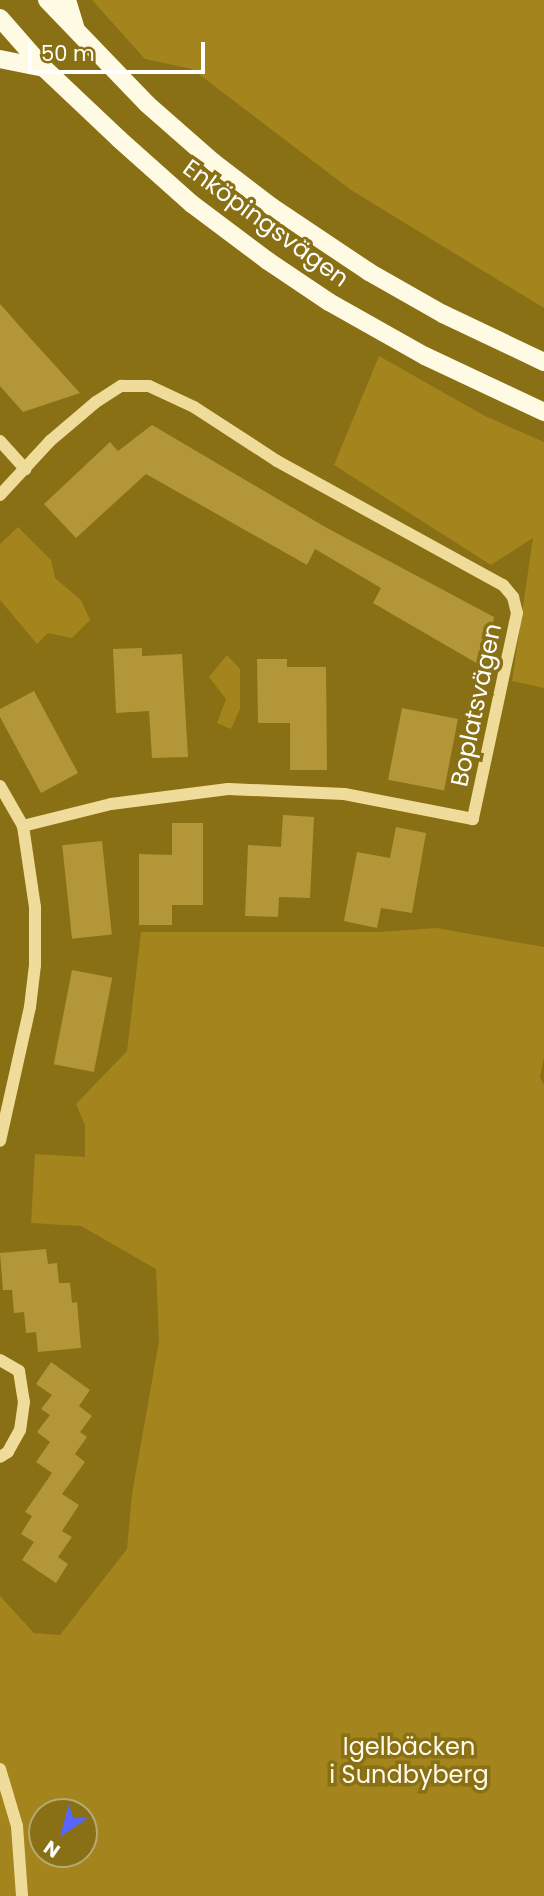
<!DOCTYPE html>
<html>
<head>
<meta charset="utf-8">
<style>
  body { margin:0 }
  #map { position:relative; width:544px; height:1896px; overflow:hidden; background:#897014; font-family:Poppins,sans-serif }
  div>[style] { position:absolute }
  .green>* { inset:0; background:#a4841c }
  .building>* { inset:0; background:#b29637; transform-origin:0 0 }
  .minor>* { height:12px; margin:-6px; padding:0 6px; transform-origin:6px; border-radius:6px; background:#f0dc9a }
  .major>* { height:18px; margin:-9px; padding:0 9px; transform-origin:9px; border-radius:9px; background:#fffae3 }
  span { translate:-50% -50%; white-space:nowrap; text-align:center; line-height:1.15; -webkit-text-stroke:7px #897014; paint-order:stroke }
  .street-label { font-size:24px; color:#fff }
  .park-label { font-size:24px; color:#fef9e9 }
  .north { position:absolute; left:28px; top:1798px; width:70px; height:70px; box-sizing:border-box; background:#897014; border:2px solid #b8a972; border-radius:50%; rotate:215deg; font-size:19px; font-weight:700; line-height:28px; text-align:center; color:#fff }
  .north::after { content:''; display:block; margin:auto; width:24px; height:32px; background:#5965ff; clip-path:polygon(50% 0,100% 100%,50% 72%,0 100%) }
  .scale { position:absolute; left:28px; top:42px; width:177px; height:32px; box-sizing:border-box; border:4px solid #fff; border-top:0; padding-left:9px; font-size:21px; line-height:24px; white-space:nowrap; color:#fff; -webkit-text-stroke:5px #897014; paint-order:stroke }
</style>
</head>
<body>
<div id="map">
  <div class="green">
    <div style="clip-path:polygon(92px 0,544px 0,544px 308px,351px 190px,192px 69px,145px 59px)"></div>
    <div style="clip-path:polygon(379px 356px,485px 416px,544px 442px,544px 688px,512px 681px,533px 538px,491px 565px,334px 465px)"></div>
    <div style="clip-path:polygon(18px 527px,51px 560px,55px 578px,81px 600px,90px 620px,72px 638px,48px 633px,37px 644px,0 600px,0 544px)"></div>
    <div style="clip-path:polygon(227px 655px,240px 669px,240px 709px,231px 729px,217px 723px,226px 699px,209px 677px)"></div>
    <div style="clip-path:polygon(evenodd,436px 928px,544px 947px,544px 1057px,540px 1077px,544px 1085px,544px 1896px,0 1896px,0 1596px,34px 1633px,60px 1635px,127px 1549px,132px 1494px,159px 1341px,156px 1269px,81px 1226px,31px 1223px,35px 1154px,85px 1157px,85px 1125px,76px 1104px,127px 1051px,141px 932px,379px 932px,436px 928px,42px 1812px,84px 1812px,84px 1854px,42px 1854px,42px 1812px)"></div>
  </div>
  <div class="building">
    <div style="clip-path:polygon(0 304px,32px 340px,80px 393px,23px 412px,0 386px)"></div>
    <div style="clip-path:polygon(152px 425px,327px 528px,494px 617px,485px 668px,373px 603px,381px 588px,315px 549px,307px 565px,146px 474px,76px 538px,44px 504px,110px 442px,118px 451px)"></div>
    <div style="clip-path:polygon(142px 648px,142px 656px,182px 654px,188px 757px,152px 758px,149px 711px,116px 713px,113px 649px)"></div>
    <div style="clip-path:polygon(257px 659px,287px 659px,287px 667px,326px 667px,327px 770px,290px 770px,290px 723px,258px 723px)"></div>
    <div style="clip-path:polygon(34px 691px,78px 773px,41px 793px,0 717px,0 709px)"></div>
    <div style="left:402px;top:708px;width:57px;height:73px;rotate:11deg"></div>
    <div style="clip-path:polygon(283px 815px,314px 817px,310px 898px,279px 897px,278px 917px,245px 916px,248px 845px,281px 847px)"></div>
    <div style="clip-path:polygon(172px 823px,203px 823px,203px 905px,172px 905px,172px 925px,139px 925px,139px 854px,172px 855px)"></div>
    <div style="clip-path:polygon(396px 827px,426px 833px,412px 913px,381px 908px,377px 928px,344px 921px,357px 852px,390px 858px)"></div>
    <div style="left:102px;top:841px;width:94px;height:40px;rotate:84deg"></div>
    <div style="left:72px;top:970px;width:41px;height:96px;rotate:11deg"></div>
    <div style="clip-path:polygon(46px 1249px,48px 1264px,57px 1263px,59px 1283px,70px 1283px,72px 1303px,77px 1302px,81px 1348px,38px 1352px,36px 1332px,26px 1333px,24px 1312px,14px 1313px,12px 1290px,3px 1290px,0 1253px)"></div>
    <div style="clip-path:polygon(51px 1362px,90px 1390px,79px 1406px,92px 1416px,80px 1432px,87px 1437px,75px 1454px,85px 1462px,62px 1494px,79px 1505px,62px 1531px,72px 1537px,58px 1557px,68px 1564px,56px 1583px,22px 1560px,34px 1542px,21px 1534px,32px 1516px,25px 1512px,52px 1473px,36px 1462px,50px 1442px,37px 1432px,50px 1415px,41px 1409px,52px 1395px,36px 1384px)"></div>
  </div>
  <div class="minor">
    <div style="left:0;top:441px;width:38px;rotate:48deg"></div>
    <div style="left:0;top:495px;width:74px;rotate:-47.2deg"></div>
    <div style="left:50px;top:441px;width:60px;rotate:-40.3deg"></div>
    <div style="left:96px;top:402px;width:30px;rotate:-33deg"></div>
    <div style="left:121px;top:386px;width:28px"></div>
    <div style="left:149px;top:386px;width:50px;rotate:25deg"></div>
    <div style="left:194px;top:407px;width:99px;rotate:33deg"></div>
    <div style="left:277px;top:461px;width:258px;rotate:28.8deg"></div>
    <div style="left:503px;top:585px;width:16px;rotate:50deg"></div>
    <div style="left:513px;top:597px;width:16px;rotate:76deg"></div>
    <div style="left:517px;top:613px;width:211px;rotate:102.1deg"></div>
    <div style="left:473px;top:819px;width:131px;rotate:-169deg"></div>
    <div style="left:344px;top:794px;width:116px;rotate:-177.5deg"></div>
    <div style="left:228px;top:789px;width:118px;rotate:172.7deg"></div>
    <div style="left:111px;top:804px;width:91px;rotate:166deg"></div>
    <div style="left:0;top:786px;width:46px;rotate:60.1deg"></div>
    <div style="left:23px;top:826px;width:82px;rotate:81.6deg"></div>
    <div style="left:35px;top:907px;width:58px;rotate:90deg"></div>
    <div style="left:35px;top:965px;width:42px;rotate:96.8deg"></div>
    <div style="left:30px;top:1007px;width:137px;rotate:102.6deg"></div>
    <div style="left:0;top:1360px;width:22px;rotate:30deg"></div>
    <div style="left:19px;top:1371px;width:31px;rotate:81deg"></div>
    <div style="left:24px;top:1402px;width:28px;rotate:98deg"></div>
    <div style="left:20px;top:1430px;width:25px;rotate:119deg"></div>
    <div style="left:8px;top:1452px;width:9px;rotate:148deg"></div>
    <div style="left:0;top:1769px;width:59px;rotate:73.4deg"></div>
    <div style="left:17px;top:1826px;width:70px;rotate:85.9deg"></div>
  </div>
  <div class="major">
    <div style="left:47px;top:0;width:144px;rotate:46.1deg"></div>
    <div style="left:147px;top:104px;width:88px;rotate:41.3deg"></div>
    <div style="left:213px;top:162px;width:74px;rotate:37.3deg"></div>
    <div style="left:272px;top:207px;width:117px;rotate:33.8deg"></div>
    <div style="left:369px;top:272px;width:85px;rotate:29.6deg"></div>
    <div style="left:443px;top:314px;width:112px;rotate:25.4deg"></div>
    <div style="left:67px;top:0;width:28px;rotate:73deg"></div>
    <div style="left:0;top:18px;width:67px;rotate:48.7deg"></div>
    <div style="left:44px;top:68px;width:103px;rotate:43.4deg"></div>
    <div style="left:119px;top:139px;width:98px;rotate:41.7deg"></div>
    <div style="left:192px;top:204px;width:95px;rotate:36.9deg"></div>
    <div style="left:268px;top:261px;width:73px;rotate:33.9deg"></div>
    <div style="left:329px;top:302px;width:110px;rotate:29.4deg"></div>
    <div style="left:425px;top:356px;width:132px;rotate:25.2deg"></div>
    <div style="left:0;top:59px;width:45px;rotate:11.6deg"></div>
  </div>
  <div class="street-label">
    <span style="left:266px;top:223px;rotate:36deg">Enköpingsvägen</span>
    <span style="left:476px;top:705px;rotate:-78deg">Boplatsvägen</span>
  </div>
  <div class="park-label">
    <span style="left:409px;top:1761px">Igelbäcken<br>i Sundbyberg</span>
  </div>
  <div class="north">N</div>
  <div class="scale">50 m</div>
</div>
</body>
</html>
